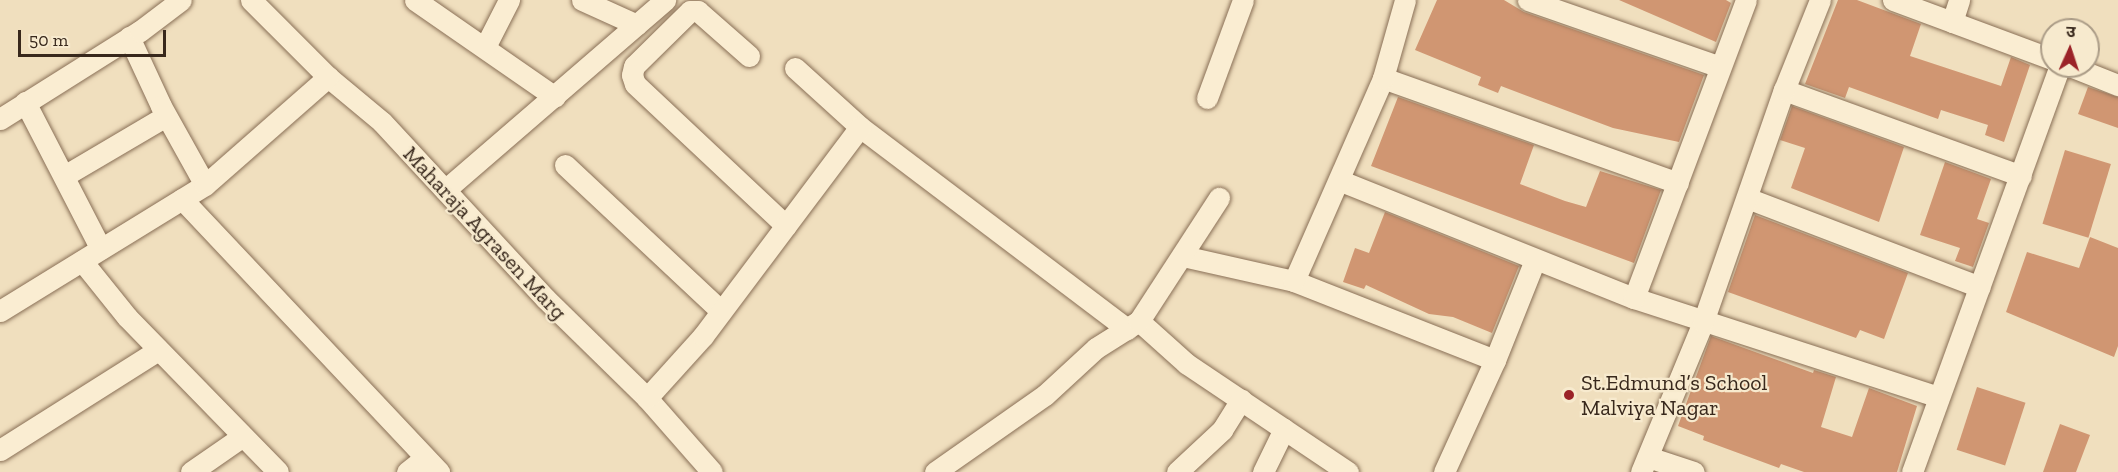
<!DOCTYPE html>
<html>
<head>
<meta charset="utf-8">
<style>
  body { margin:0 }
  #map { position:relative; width:2118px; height:472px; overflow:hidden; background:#f0dfbe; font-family:"Zilla Slab","Noto Sans Devanagari",serif }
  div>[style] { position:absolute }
  .building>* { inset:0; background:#d09672; transform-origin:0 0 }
  .roads { filter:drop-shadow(0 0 2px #896f56) drop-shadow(0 0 2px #896f56) }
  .minor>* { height:21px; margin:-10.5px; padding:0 10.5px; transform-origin:10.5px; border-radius:10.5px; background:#faedd2 }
  .dots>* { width:16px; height:16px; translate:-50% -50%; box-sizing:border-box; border:3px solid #f7eace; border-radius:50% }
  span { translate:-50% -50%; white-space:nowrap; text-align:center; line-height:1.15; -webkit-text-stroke:4.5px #f7eace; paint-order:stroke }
  .street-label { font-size:22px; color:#38281c }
  .poi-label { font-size:22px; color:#38281c }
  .left { translate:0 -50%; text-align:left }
  .north { position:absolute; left:2040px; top:18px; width:60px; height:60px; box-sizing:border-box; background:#f7eace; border:2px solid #ab9c87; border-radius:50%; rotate:3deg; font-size:16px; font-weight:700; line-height:24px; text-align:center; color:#38281c }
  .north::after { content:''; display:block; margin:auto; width:21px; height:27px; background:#9b2328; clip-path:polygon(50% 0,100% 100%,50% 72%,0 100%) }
  .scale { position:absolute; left:18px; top:30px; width:148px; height:27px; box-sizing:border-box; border:3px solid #38281c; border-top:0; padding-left:8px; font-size:18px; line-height:21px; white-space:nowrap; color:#38281c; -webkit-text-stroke:4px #f7eace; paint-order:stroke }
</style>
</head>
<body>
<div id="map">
  <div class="building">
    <div style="clip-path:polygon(1437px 0,1504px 0,1524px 12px,1704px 75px,1679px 142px,1613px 128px,1501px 86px,1498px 93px,1478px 85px,1481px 77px,1415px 50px)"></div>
    <div style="clip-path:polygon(1619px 0,1726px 0,1731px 3px,1716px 42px)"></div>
    <div style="clip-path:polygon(1838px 0,1857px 0,1921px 24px,1910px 56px,2001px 86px,2011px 57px,2030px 65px,2004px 142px,1985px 135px,1988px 125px,1941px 110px,1938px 119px,1849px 87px,1845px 98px,1805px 84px)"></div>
    <div style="clip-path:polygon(2088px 87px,2118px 97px,2118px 128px,2078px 114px)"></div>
    <div style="clip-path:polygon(1398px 97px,1534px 145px,1520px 184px,1565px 201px,1586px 207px,1600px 171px,1661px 190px,1634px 263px,1371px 166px)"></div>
    <div style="clip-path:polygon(1792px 106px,1904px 147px,1879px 222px,1791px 188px,1805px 148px,1780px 140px)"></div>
    <div style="left:2065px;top:150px;width:48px;height:77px;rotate:17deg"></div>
    <div style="clip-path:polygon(1945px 162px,1991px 179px,1977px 219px,1989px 223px,1973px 267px,1955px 261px,1960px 248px,1920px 235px)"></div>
    <div style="clip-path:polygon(1385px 212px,1519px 266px,1492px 333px,1453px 317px,1429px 314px,1366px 285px,1364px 289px,1343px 282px,1355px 248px,1369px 253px)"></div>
    <div style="clip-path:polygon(1755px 215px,1908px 273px,1884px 339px,1860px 330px,1856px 338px,1728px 292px)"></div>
    <div style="clip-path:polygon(2090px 237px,2118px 248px,2118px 346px,2114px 357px,2006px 312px,2027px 252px,2079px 268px)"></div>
    <div style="clip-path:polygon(1711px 336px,1813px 373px,1814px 370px,1836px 377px,1821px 427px,1852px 437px,1869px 388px,1917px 406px,1897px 472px,1804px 472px,1781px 464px,1779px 468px,1703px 440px,1704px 436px,1678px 426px)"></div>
    <div style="left:1977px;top:387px;width:51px;height:66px;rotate:18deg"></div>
    <div style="clip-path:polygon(2060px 424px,2090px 435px,2076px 472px,2043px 472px)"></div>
  </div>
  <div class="roads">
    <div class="minor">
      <div style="left:251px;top:0;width:109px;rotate:45deg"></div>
      <div style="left:328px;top:77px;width:70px;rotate:39.8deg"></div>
      <div style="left:382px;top:122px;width:241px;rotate:47.2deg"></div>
      <div style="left:546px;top:299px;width:141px;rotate:44.4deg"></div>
      <div style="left:647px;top:398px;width:98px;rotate:48.7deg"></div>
      <div style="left:415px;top:0;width:170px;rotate:34.7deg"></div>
      <div style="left:582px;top:0;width:60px;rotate:24.4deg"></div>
      <div style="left:1528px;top:0;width:203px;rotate:19.2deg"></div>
      <div style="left:1893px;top:0;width:170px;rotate:20.4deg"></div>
      <div style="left:1952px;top:22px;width:23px;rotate:-72deg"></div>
      <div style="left:129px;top:37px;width:76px;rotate:65.1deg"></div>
      <div style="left:161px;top:106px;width:90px;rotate:60.9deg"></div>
      <div style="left:485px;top:47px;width:53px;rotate:-62.9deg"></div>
      <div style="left:749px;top:56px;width:68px;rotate:-138.6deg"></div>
      <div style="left:698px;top:11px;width:8px;rotate:180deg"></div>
      <div style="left:690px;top:11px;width:78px;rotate:135.5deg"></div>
      <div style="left:634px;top:66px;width:9px;rotate:103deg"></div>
      <div style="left:632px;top:75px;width:9px;rotate:72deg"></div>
      <div style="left:635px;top:84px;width:207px;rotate:43.2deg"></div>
      <div style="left:2070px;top:66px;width:52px;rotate:21.6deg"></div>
      <div style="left:795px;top:68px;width:88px;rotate:42.2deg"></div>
      <div style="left:860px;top:127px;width:335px;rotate:37.1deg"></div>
      <div style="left:1383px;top:78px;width:313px;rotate:19.6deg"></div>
      <div style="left:1784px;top:90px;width:252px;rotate:19.9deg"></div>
      <div style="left:1207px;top:98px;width:104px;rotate:-69.8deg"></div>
      <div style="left:25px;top:102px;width:165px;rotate:62.7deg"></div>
      <div style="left:0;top:119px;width:165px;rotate:-32.2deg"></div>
      <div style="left:140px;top:31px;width:51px;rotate:-37.1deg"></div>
      <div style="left:565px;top:165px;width:214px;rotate:43.1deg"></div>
      <div style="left:64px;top:176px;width:118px;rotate:-30.5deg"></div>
      <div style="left:1341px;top:181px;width:315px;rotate:21.8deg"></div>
      <div style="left:1634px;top:298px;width:320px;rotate:18deg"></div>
      <div style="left:445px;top:190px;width:291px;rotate:-40.8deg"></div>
      <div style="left:1747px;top:198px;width:249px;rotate:20.9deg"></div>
      <div style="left:182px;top:199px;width:375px;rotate:46.7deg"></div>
      <div style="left:1183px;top:256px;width:114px;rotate:12.7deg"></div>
      <div style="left:1294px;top:281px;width:216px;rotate:21.5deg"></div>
      <div style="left:82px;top:261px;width:72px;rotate:51.2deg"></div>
      <div style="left:127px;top:317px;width:216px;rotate:45.7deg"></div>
      <div style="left:1294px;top:281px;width:222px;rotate:-66.3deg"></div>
      <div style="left:1383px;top:78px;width:81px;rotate:-74.2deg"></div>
      <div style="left:1634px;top:298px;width:318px;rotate:-69.4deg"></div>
      <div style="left:0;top:311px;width:241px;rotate:-31.6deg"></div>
      <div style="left:205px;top:185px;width:164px;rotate:-41.3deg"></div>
      <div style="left:1139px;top:321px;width:64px;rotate:41.9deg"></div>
      <div style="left:1187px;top:364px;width:194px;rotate:33.9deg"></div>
      <div style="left:647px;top:398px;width:84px;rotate:-47.9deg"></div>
      <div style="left:703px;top:336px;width:261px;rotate:-53.1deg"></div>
      <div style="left:0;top:450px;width:187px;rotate:-32.3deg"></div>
      <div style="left:1648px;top:457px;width:48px;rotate:18.1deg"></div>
      <div style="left:191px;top:472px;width:63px;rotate:-34.7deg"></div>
      <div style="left:407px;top:472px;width:23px;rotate:-38deg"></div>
      <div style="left:935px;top:472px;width:134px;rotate:-35deg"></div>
      <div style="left:1045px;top:395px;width:69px;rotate:-42.7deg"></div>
      <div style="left:1096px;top:348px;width:51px;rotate:-32.1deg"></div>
      <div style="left:1139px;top:321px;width:147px;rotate:-57deg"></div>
      <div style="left:1177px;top:472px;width:62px;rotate:-43deg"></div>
      <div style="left:1222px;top:430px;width:36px;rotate:-58deg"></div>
      <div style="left:1263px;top:472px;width:48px;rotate:-64deg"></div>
      <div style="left:1444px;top:472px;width:123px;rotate:-65.5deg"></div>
      <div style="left:1495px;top:360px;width:108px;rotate:-68.2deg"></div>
      <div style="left:1641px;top:472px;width:162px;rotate:-67.5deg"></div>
      <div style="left:1703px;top:322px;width:246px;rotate:-70.8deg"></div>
      <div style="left:1784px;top:90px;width:97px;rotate:-68.2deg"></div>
      <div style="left:1912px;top:472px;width:432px;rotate:-70deg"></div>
    </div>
  </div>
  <div class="dots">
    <div style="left:1569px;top:395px;background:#9b2328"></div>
  </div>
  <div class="street-label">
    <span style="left:485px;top:233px;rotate:47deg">Maharaja Agrasen Marg</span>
  </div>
  <div class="poi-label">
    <span class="left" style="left:1581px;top:395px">St.Edmund’s School<br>Malviya Nagar</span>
  </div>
  <div class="north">उ</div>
  <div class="scale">50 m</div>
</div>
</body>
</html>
